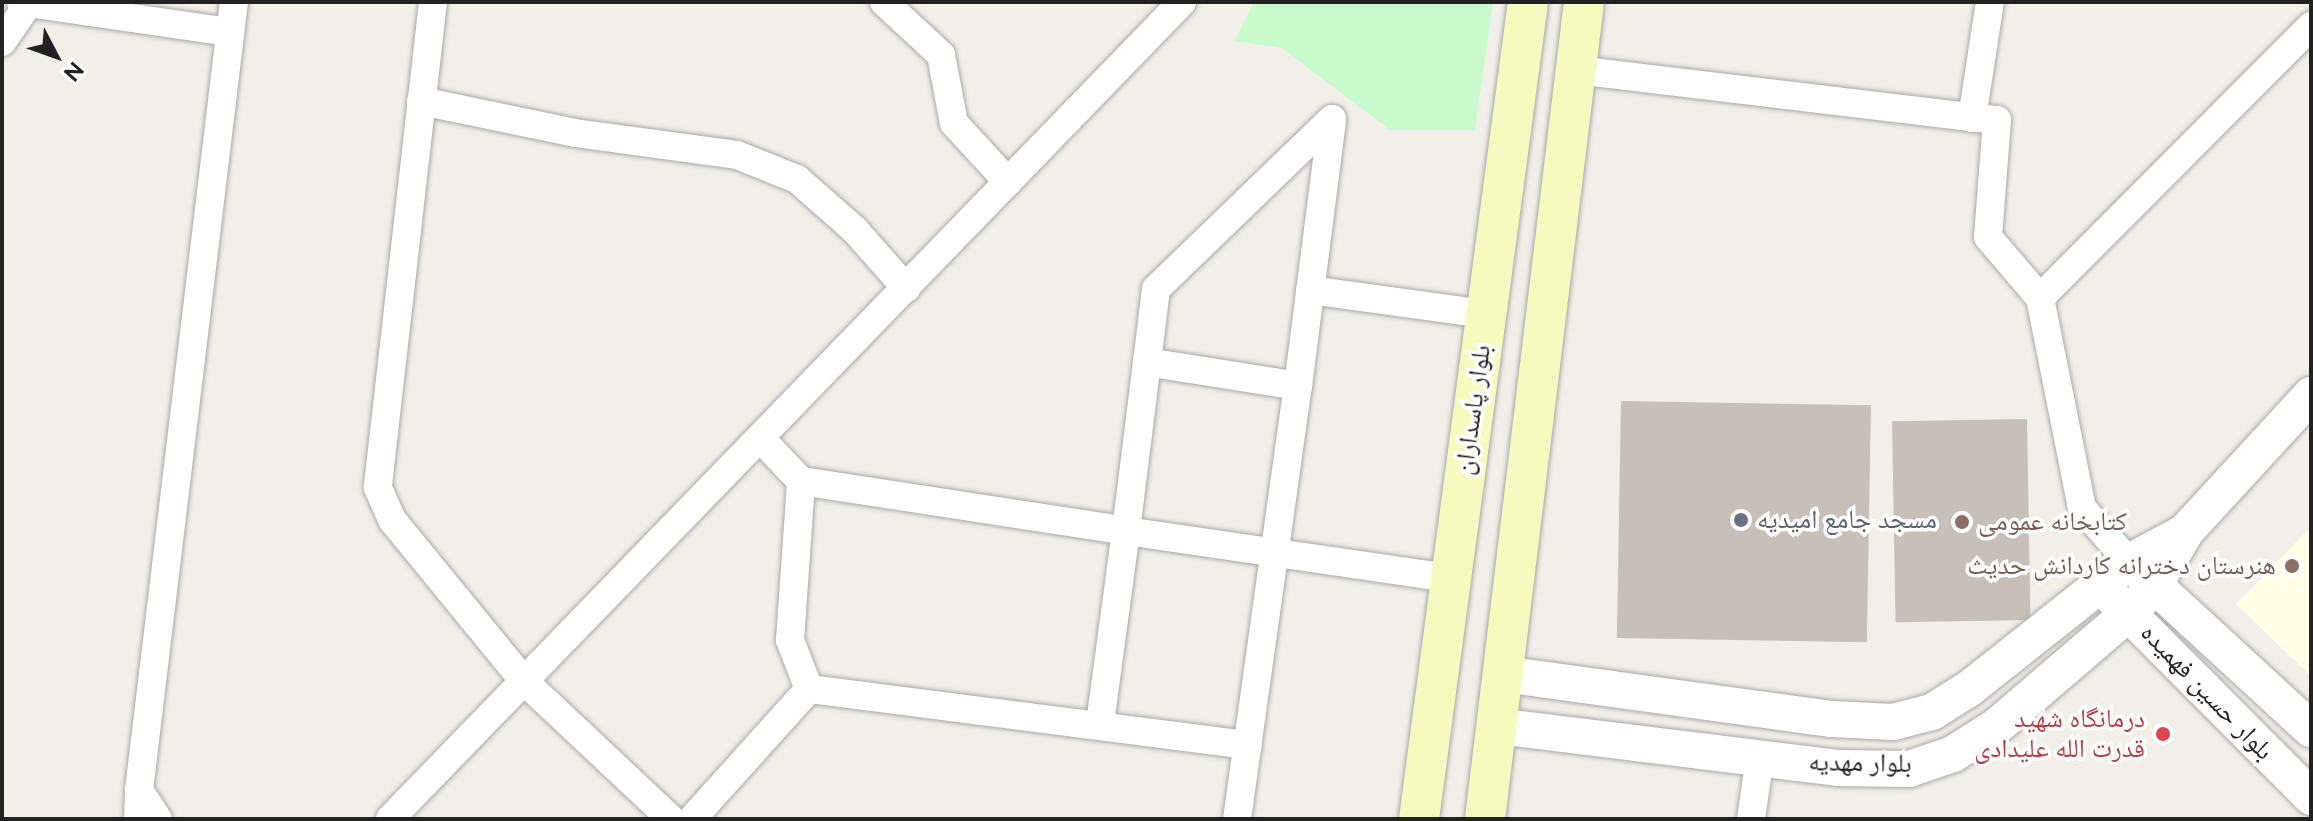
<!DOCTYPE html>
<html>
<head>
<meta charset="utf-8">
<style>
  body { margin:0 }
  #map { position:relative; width:2313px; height:821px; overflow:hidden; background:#f2efe9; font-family:Raleway,"Noto Naskh Arabic",sans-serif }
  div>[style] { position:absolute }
  .education>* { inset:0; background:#ffffe5 }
  .park>* { inset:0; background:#c8facc }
  .building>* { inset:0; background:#c7bfb8; transform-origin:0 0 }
  .roads { filter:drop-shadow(0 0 2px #a9a9a9) drop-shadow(0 0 2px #a9a9a9) }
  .minor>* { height:28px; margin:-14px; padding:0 14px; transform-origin:14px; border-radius:14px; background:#fff }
  .tertiary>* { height:36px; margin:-18px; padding:0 18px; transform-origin:18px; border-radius:18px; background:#fff }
  .secondary>* { height:40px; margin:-20px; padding:0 20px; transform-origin:20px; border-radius:20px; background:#f7fabf }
  .dots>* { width:22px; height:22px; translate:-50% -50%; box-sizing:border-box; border:4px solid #fff; border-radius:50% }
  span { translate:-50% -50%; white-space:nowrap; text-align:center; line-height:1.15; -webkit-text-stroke:7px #fff; paint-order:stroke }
  .street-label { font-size:26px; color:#222 }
  .worship-label { font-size:26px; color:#5b616d }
  .left { translate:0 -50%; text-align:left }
  .education-label { font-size:26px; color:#785e54 }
  .right { translate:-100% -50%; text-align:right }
  .health-label { font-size:26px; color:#be3a42 }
  .frame { position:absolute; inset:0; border:4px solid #222; pointer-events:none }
  .north { position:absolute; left:16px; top:16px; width:80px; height:80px; -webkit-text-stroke:6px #fff; paint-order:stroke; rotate:131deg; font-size:22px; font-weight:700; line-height:32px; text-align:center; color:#222 }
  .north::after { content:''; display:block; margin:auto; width:28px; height:36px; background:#222; clip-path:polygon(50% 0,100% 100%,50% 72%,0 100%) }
</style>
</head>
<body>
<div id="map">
  <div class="education">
    <div style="clip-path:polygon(2311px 527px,2311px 676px,2236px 604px)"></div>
  </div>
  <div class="park">
    <div style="clip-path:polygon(1254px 2px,1493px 2px,1475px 130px,1390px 130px,1282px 48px,1235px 41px)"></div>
  </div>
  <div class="building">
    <div style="left:1621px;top:401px;width:250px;height:237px;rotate:1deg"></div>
    <div style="left:2027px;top:419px;width:201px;height:135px;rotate:89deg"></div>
  </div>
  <div class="roads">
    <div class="minor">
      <div style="left:21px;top:2px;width:211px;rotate:8.2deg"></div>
      <div style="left:433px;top:2px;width:489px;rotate:96.5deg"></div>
      <div style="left:378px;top:488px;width:36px;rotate:66deg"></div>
      <div style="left:393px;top:521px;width:207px;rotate:50.7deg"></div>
      <div style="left:524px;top:681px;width:202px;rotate:43.2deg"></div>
      <div style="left:884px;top:2px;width:78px;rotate:42.9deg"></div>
      <div style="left:941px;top:55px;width:69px;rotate:79.2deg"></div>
      <div style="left:954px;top:123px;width:80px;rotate:47.5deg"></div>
      <div style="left:2px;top:42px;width:47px;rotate:-55.3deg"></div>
      <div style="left:1576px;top:70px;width:424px;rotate:6.8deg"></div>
      <div style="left:1997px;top:120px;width:117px;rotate:94.4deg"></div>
      <div style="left:1988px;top:237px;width:80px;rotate:49.6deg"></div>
      <div style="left:421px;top:101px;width:157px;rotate:11.7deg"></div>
      <div style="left:575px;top:133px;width:163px;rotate:7.7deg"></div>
      <div style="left:737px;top:155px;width:65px;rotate:21.8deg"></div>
      <div style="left:797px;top:179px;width:76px;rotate:41.3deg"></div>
      <div style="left:854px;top:229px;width:79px;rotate:48.6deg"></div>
      <div style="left:1972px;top:118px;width:117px;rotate:-81.2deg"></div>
      <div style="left:1310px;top:290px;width:178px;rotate:7.8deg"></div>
      <div style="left:1147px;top:362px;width:153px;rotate:9deg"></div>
      <div style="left:1298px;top:386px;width:269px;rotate:-82.7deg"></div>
      <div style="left:1332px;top:119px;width:245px;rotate:136deg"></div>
      <div style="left:1156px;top:289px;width:74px;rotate:97deg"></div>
      <div style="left:1147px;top:362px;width:170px;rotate:97.1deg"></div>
      <div style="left:1126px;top:531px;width:327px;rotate:8.3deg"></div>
      <div style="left:801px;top:481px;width:329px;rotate:8.7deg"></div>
      <div style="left:1126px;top:531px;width:195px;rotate:97.7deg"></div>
      <div style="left:2129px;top:562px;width:72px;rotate:-131deg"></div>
      <div style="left:2082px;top:508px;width:214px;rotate:-101.3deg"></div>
      <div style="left:2040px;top:298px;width:384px;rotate:-45.1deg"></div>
      <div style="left:809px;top:689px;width:442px;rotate:7.3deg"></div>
      <div style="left:139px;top:790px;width:794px;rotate:-83.13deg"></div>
      <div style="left:138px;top:819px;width:29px;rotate:-88deg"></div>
      <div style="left:139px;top:790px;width:35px;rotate:57deg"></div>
      <div style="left:390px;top:819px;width:1138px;rotate:-45.89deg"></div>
      <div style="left:692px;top:819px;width:175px;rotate:-48deg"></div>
      <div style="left:809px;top:689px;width:53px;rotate:-111.2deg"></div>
      <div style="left:790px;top:640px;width:159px;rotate:-86deg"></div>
      <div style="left:801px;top:481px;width:59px;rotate:-133.6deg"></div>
      <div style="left:1237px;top:819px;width:437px;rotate:-82deg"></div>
      <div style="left:1751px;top:819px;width:63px;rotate:-81.7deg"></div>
    </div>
    <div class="tertiary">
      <div style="left:2139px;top:571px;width:234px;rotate:42.6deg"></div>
      <div style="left:2111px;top:596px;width:284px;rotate:45.1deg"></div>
      <div style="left:1503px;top:674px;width:332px;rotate:7.8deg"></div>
      <div style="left:1832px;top:719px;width:61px;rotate:2.8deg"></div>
      <div style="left:1893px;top:722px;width:40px;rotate:-14.4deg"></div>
      <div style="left:1932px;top:712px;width:45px;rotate:-32.3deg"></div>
      <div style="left:1970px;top:688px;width:203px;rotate:-38.4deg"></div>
      <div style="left:2129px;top:562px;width:64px;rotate:-28.2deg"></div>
      <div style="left:1497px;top:726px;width:343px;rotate:7deg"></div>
      <div style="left:1837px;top:768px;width:72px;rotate:0.8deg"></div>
      <div style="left:1909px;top:769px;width:46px;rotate:-18.8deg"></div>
      <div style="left:1953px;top:754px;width:52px;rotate:-32.5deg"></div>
      <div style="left:1997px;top:726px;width:175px;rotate:-40.6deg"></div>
      <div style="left:2130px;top:612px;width:35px;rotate:-47deg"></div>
      <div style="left:2154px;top:586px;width:64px;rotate:-59.8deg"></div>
      <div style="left:2186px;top:531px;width:185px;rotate:-47.4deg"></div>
    </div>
    <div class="secondary">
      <div style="left:1419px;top:819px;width:824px;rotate:-82.4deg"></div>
      <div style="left:1485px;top:819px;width:823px;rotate:-83.09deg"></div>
    </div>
  </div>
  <div class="dots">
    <div style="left:1741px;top:520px;background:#6b7280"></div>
    <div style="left:1962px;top:522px;background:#8d6e63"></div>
    <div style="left:2292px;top:566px;background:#8d6e63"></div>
    <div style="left:2163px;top:734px;background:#e0444e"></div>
  </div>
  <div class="street-label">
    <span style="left:1473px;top:410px;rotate:-82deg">بلوار پاسداران</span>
    <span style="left:2207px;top:692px;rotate:46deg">بلوار حسین فهمیده</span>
    <span style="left:1860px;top:763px;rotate:1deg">بلوار مهدیه</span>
  </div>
  <div class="worship-label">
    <span class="left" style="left:1757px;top:520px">مسجد جامع امیدیه</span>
  </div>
  <div class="education-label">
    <span class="left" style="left:1978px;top:522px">کتابخانه عمومی</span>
    <span class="right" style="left:2276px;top:566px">هنرستان دخترانه کاردانش حدیث</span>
  </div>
  <div class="health-label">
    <span class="right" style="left:2145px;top:734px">درمانگاه شهید<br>قدرت الله علیدادی</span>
  </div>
  <div class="frame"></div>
  <div class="north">N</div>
</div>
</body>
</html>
